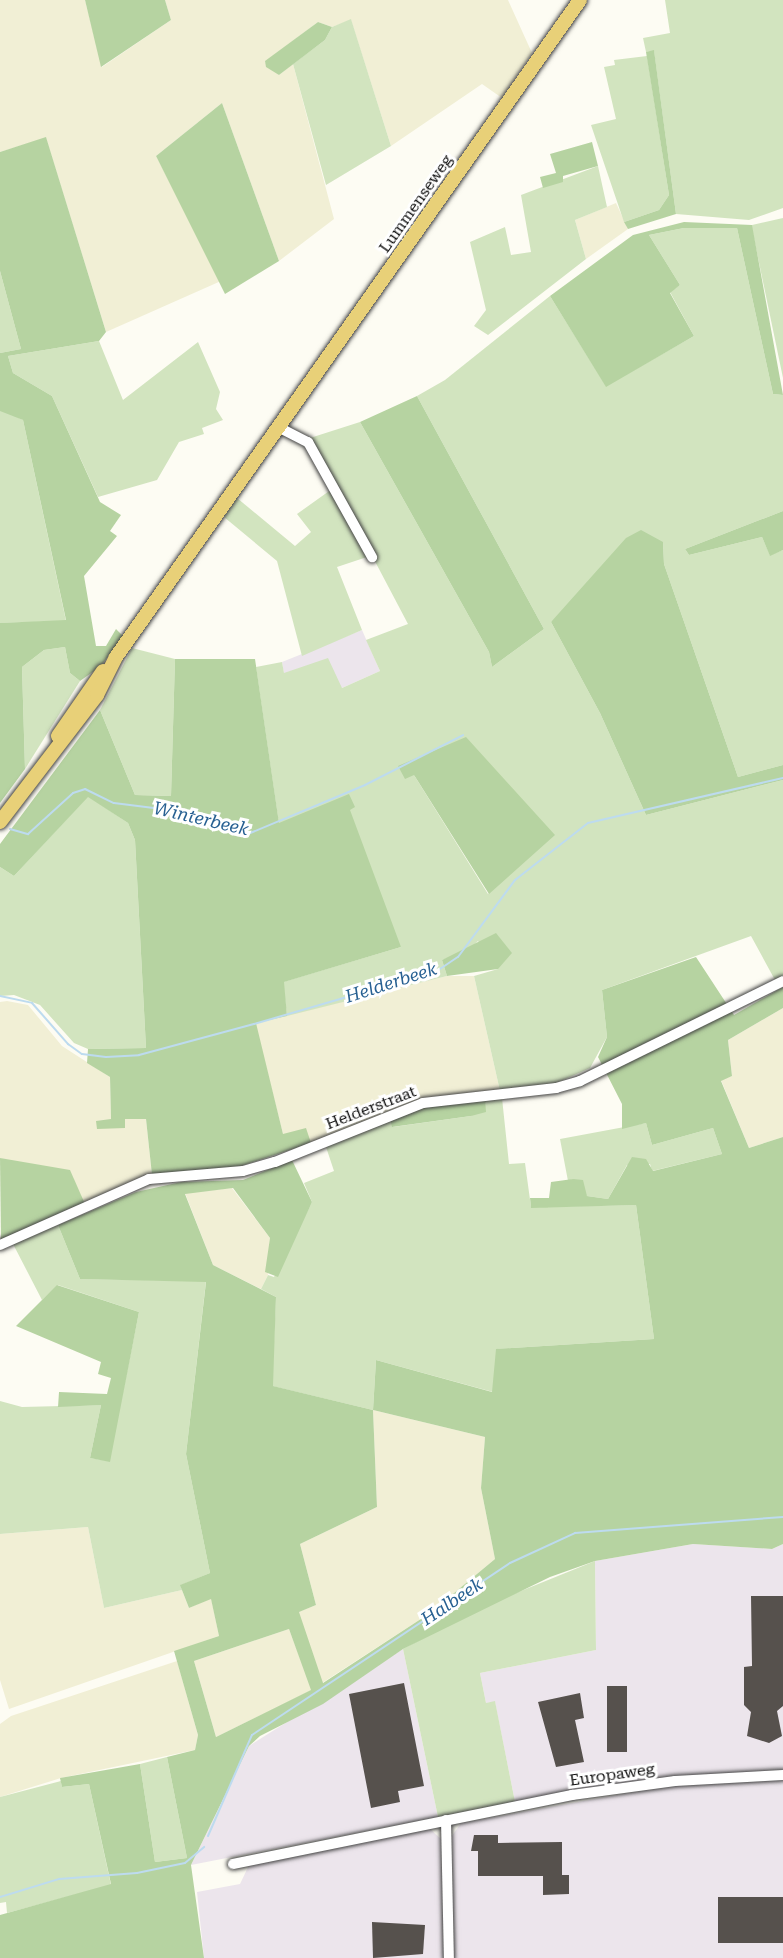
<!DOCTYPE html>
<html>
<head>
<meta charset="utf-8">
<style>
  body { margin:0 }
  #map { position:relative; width:783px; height:1958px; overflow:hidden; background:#fdfcf3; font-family:"Roboto Serif",serif }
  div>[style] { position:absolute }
  .industrial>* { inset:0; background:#ece5ec }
  .farmland>* { inset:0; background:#f1efd5 }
  .green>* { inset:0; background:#d2e4bf }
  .forest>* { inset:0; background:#b6d3a1 }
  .stream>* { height:2px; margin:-1px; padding:0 1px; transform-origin:1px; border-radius:1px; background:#bddbef }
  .building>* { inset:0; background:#56514d; transform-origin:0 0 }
  .roads { filter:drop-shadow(0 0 2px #424242) drop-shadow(0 0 2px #424242) }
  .minor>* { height:10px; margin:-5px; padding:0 5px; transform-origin:5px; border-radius:5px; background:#fff }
  .major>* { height:14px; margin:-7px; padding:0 7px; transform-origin:7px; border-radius:7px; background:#e8d078 }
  span { translate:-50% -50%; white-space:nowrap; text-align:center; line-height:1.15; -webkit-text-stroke:6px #fff; paint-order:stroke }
  .street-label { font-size:16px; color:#0f0f0f }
  .water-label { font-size:18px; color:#276092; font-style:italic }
</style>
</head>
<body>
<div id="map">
  <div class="industrial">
    <div style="clip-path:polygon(362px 630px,380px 671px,342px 688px,303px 668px,284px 674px,282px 662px)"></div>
    <div style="clip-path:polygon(693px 1544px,772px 1549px,783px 1544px,783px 1770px,652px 1779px,515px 1802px,495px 1702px,486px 1703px,480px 1673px,596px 1650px,595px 1561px)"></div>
    <div style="clip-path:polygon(403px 1649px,438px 1817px,191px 1865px,249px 1746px)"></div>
    <div style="clip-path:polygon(783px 1779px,783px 1958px,454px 1958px,452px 1836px,461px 1823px,662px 1787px)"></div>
    <div style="clip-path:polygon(430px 1829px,441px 1839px,444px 1958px,204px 1958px,197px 1892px,240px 1884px,250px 1863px)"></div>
  </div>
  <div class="farmland">
    <div style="clip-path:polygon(0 0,85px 0,102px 67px,171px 20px,165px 0,508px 0,532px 53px,502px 98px,482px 84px,391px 146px,351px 20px,332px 27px,318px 22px,265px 62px,279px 75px,293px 64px,334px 219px,279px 261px,222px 103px,156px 156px,221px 281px,106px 332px,46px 138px,0 152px)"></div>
    <div style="clip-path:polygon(616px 203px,628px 229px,586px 259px,575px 220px)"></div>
    <div style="clip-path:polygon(447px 976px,474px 976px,500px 1091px,421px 1099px,311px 1143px,283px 1134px,255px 1023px)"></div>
    <div style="clip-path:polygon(7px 1001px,28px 1005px,62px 1046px,110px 1077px,111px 1119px,125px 1127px,125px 1119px,146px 1119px,152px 1175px,85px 1204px,0 1158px,0 1002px)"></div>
    <div style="clip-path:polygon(783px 1008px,783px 1137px,749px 1148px,721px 1080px,732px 1076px,728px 1040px)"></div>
    <div style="clip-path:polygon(232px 1188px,270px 1238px,268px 1275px,261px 1289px,213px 1265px,185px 1193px)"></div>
    <div style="clip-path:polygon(373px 1410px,485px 1437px,481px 1488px,495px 1559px,430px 1613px,322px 1683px,298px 1612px,316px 1605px,300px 1544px,377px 1507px)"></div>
    <div style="clip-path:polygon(88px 1527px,104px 1608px,182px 1590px,189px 1608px,211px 1598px,219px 1636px,9px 1709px,0 1680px,0 1534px)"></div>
    <div style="clip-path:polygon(289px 1629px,312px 1690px,216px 1737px,194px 1661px)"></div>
    <div style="clip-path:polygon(177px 1661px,198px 1735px,195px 1750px,61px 1778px,0 1797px,0 1724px,11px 1716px)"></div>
  </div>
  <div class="green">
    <div style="clip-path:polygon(665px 0,783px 0,783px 208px,749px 220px,676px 214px,654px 51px,646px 52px,643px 38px,670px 33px)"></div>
    <div style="clip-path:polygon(351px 19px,391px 146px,326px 185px,293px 64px,325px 40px,332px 27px)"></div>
    <div style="clip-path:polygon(647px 56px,669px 195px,659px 210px,624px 222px,591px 125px,616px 119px,604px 67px,615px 65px,614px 60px)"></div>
    <div style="clip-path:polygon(598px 166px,607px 207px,575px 220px,586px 259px,488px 335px,474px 326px,486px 310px,470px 242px,505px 227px,511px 255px,531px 252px,521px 195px)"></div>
    <div style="clip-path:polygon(783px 218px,783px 378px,752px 229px,752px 225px)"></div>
    <div style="clip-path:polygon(evenodd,684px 228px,737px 228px,773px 394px,783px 395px,783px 511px,685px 549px,689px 555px,762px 537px,770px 555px,783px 550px,783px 765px,738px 777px,664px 564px,663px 542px,551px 622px,600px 713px,646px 815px,783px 780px,783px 976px,775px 980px,751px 936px,602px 990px,607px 1037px,590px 1068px,554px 1084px,500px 1091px,474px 976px,498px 969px,478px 941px,468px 951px,442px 960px,447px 976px,287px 1016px,283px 982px,401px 947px,279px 824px,256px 667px,282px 662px,284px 673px,328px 658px,342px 688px,380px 671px,366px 640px,408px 624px,310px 438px,360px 422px,489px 652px,492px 667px,544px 629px,417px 396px,445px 380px,550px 296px,606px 386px,694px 336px,670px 292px,680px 285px,649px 235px,684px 228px,414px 775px,510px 873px,488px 894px,414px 775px)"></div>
    <div style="clip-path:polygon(0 271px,21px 349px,0 353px)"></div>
    <div style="clip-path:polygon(99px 341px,123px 400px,198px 342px,220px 392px,216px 409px,223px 420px,202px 428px,204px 434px,179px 442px,157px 480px,98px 497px,52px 396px,13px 373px,8px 356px)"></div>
    <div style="clip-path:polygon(4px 410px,23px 420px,66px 621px,0 623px,0 411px)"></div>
    <div style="clip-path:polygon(332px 489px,367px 557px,337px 567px,362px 630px,302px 656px,277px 561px,224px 517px,237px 498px,295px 546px,311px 532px,297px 514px)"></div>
    <div style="clip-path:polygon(65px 647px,70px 673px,80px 681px,25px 769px,22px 667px,44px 650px)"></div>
    <div style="clip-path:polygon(132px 648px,175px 659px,171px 796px,135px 795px,100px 710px)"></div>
    <div style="clip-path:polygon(88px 796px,128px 823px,135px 840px,146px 1048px,88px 1049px,74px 1043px,40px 1005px,14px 995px,0 996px,0 867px,14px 876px)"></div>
    <div style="clip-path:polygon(502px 1098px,509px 1164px,525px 1163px,531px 1207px,636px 1205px,654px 1339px,497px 1349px,493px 1392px,376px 1360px,373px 1410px,272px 1386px,276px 1297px,261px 1289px,268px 1275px,274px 1277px,312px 1202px,304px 1183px,334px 1171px,326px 1147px,390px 1118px,393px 1127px,471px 1116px,485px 1099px)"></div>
    <div style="clip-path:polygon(646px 1123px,652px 1145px,713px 1128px,722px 1154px,652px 1171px,650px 1164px,627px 1165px,608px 1199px,587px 1196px,573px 1179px,568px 1181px,560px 1139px)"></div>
    <div style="clip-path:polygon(58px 1225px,80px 1279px,206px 1281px,186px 1454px,210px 1573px,181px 1585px,182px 1590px,104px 1608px,88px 1527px,0 1534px,0 1401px,22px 1407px,101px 1405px,90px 1458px,109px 1461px,139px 1312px,58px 1285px,42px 1300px,12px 1242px)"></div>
    <div style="clip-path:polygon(595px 1561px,596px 1650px,480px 1673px,486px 1703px,495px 1701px,515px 1802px,438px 1817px,403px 1649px,484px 1606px)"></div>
    <div style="clip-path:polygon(167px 1757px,187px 1858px,155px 1862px,140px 1764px)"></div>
    <div style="clip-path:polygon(61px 1781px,62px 1787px,89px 1784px,111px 1885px,7px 1913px,6px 1902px,0 1903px,0 1797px)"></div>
  </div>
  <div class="forest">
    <div style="clip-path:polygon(85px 0,165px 0,171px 20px,101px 67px)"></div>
    <div style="clip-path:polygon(318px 22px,332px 27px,325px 40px,279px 75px,266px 67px,265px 61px)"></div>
    <div style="clip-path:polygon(654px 50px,676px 214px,628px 229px,624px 222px,659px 210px,669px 195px,646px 52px)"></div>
    <div style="clip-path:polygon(222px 103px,279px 261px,225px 294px,156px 156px)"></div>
    <div style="clip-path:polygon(46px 137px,106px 332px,99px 341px,8px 356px,13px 373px,52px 396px,100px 502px,121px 515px,110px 531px,117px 536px,84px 576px,96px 646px,106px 646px,116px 629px,123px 636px,101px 666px,80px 681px,70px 673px,65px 647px,44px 650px,22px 667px,25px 769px,0 803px,0 623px,66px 620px,23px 420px,0 411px,0 353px,21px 349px,0 271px,0 152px)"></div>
    <div style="clip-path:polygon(592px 142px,598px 166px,563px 176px,563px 182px,543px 188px,540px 177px,556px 173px,550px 154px)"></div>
    <div style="clip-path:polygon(684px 222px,752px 225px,783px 395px,773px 394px,737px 228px,684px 228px,649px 235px,680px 285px,670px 293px,694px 336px,606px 387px,550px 296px,633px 235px)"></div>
    <div style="clip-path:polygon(417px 396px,544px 629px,492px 667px,489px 652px,360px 422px)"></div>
    <div style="clip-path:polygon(783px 511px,783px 550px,770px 556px,762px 537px,689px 555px,685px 549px)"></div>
    <div style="clip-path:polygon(641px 530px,663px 542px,664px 564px,738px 777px,783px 765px,783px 780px,646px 815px,600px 713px,551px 622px,626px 538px)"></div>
    <div style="clip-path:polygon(175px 659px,255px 659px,279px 823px,349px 794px,355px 807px,350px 810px,401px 947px,284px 982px,287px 1016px,256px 1023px,283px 1134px,306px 1128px,311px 1143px,238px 1167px,152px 1175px,146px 1119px,125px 1119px,125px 1128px,97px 1129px,96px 1121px,111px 1119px,110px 1077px,87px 1063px,88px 1049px,146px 1048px,135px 840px,128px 823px,88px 797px,14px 876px,0 867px,0 844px,100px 710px,135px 795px,171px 796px)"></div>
    <div style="clip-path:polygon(466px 737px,555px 835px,489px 894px,414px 775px,405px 779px,398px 766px)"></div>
    <div style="clip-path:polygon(496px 933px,512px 953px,498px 969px,447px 976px,442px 960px)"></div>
    <div style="clip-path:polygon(evenodd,696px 957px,734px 1015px,783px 987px,783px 1008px,728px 1040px,732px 1076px,721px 1081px,749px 1148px,783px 1137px,783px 1544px,772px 1549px,693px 1544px,595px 1561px,550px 1577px,403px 1649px,323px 1704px,260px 1736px,249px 1746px,191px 1865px,204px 1958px,0 1958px,0 1915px,111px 1884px,89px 1784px,62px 1787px,60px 1778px,140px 1764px,155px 1862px,187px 1858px,167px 1757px,195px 1750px,198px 1735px,174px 1651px,219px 1636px,211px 1599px,189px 1608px,180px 1585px,210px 1573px,186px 1454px,206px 1282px,80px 1279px,58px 1225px,136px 1192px,181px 1182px,243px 1180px,292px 1160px,312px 1202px,278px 1277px,265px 1272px,270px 1238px,233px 1188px,185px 1194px,213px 1265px,276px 1297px,273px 1386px,373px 1410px,376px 1360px,492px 1392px,496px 1349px,654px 1339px,636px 1205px,531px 1208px,530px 1198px,549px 1198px,551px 1182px,573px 1179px,583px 1180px,587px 1196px,608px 1199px,632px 1157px,646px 1159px,653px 1171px,722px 1154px,713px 1128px,652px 1145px,646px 1123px,622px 1129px,622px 1104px,598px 1057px,607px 1037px,602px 990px,696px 957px,373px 1410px,485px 1437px,481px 1488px,495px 1559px,430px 1613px,323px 1683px,299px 1612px,316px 1605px,300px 1544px,377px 1507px,373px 1410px,696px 957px,289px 1629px,311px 1690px,216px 1737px,194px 1661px,289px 1629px)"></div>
    <div style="clip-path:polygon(485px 1099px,486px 1112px,471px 1116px,392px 1127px,390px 1118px,431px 1106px)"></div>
    <div style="clip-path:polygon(0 1158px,70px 1170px,85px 1204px,1px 1240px)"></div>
    <div style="clip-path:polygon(57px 1285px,139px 1312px,110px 1462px,90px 1458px,101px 1405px,58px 1407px,59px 1392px,107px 1394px,111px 1378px,98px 1374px,101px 1362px,16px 1326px)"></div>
  </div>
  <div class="stream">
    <div style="left:10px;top:829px;width:19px;rotate:16deg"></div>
    <div style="left:28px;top:834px;width:61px;rotate:-42.3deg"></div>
    <div style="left:73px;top:793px;width:13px;rotate:-18deg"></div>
    <div style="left:85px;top:789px;width:32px;rotate:26deg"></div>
    <div style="left:114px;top:803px;width:64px;rotate:7.2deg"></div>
    <div style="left:177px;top:811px;width:75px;rotate:17.9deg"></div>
    <div style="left:248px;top:834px;width:127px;rotate:-22.7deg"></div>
    <div style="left:365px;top:785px;width:110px;rotate:-27deg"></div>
    <div style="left:0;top:996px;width:33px;rotate:12deg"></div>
    <div style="left:32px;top:1003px;width:55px;rotate:48.7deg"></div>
    <div style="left:68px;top:1044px;width:17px;rotate:36deg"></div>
    <div style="left:82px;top:1054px;width:24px;rotate:7deg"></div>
    <div style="left:106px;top:1057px;width:33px;rotate:-3deg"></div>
    <div style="left:139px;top:1055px;width:119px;rotate:-15.1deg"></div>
    <div style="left:254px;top:1024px;width:191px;rotate:-16.2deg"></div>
    <div style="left:437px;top:971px;width:25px;rotate:-34deg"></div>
    <div style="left:458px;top:957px;width:96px;rotate:-53.5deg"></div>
    <div style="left:515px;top:880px;width:93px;rotate:-38deg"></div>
    <div style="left:588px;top:823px;width:200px;rotate:-13deg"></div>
    <div style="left:208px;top:1836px;width:110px;rotate:-66.5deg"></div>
    <div style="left:252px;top:1735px;width:310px;rotate:-33.7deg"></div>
    <div style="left:510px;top:1563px;width:72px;rotate:-24.8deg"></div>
    <div style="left:575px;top:1533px;width:209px;rotate:-4.4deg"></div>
    <div style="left:0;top:1897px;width:62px;rotate:-17deg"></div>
    <div style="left:59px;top:1879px;width:78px;rotate:-4.4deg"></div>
    <div style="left:137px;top:1873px;width:49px;rotate:-11.8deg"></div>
    <div style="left:185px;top:1863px;width:25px;rotate:-40deg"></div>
  </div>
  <div class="building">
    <div style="clip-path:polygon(751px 1596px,783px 1596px,783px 1706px,777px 1711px,782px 1736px,769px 1743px,747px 1736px,751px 1712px,744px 1705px,744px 1667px,752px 1666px)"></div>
    <div style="clip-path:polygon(404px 1683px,424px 1786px,398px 1791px,400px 1802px,371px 1808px,349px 1694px)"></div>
    <div style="left:607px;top:1686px;width:20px;height:66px"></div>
    <div style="clip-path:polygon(580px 1693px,584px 1718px,575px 1720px,584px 1762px,556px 1767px,538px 1702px)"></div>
    <div style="clip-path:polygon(474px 1835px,498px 1835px,498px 1843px,562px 1842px,562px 1875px,569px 1875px,569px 1894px,543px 1895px,543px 1876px,478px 1876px,478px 1851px,471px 1851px)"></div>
    <div style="left:783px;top:1897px;width:46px;height:65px;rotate:90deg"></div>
    <div style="clip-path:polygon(372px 1922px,425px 1925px,423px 1954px,373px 1958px)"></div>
  </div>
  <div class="roads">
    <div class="minor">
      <div style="left:278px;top:427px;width:34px;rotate:27deg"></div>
      <div style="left:308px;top:442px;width:132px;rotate:60.9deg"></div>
      <div style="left:0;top:1245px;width:163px;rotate:-23.9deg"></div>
      <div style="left:149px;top:1179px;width:94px;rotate:-4.9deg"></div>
      <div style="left:243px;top:1171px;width:33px;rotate:-16deg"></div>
      <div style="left:275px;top:1162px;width:159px;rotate:-21.7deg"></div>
      <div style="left:423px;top:1103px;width:134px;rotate:-6.4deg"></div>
      <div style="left:556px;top:1088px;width:25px;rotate:-16deg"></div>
      <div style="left:580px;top:1081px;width:226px;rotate:-26.2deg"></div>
      <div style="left:446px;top:1820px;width:138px;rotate:88.8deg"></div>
      <div style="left:233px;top:1864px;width:346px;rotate:-11.5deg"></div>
      <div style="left:572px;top:1795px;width:104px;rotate:-7.7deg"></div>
      <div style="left:675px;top:1781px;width:108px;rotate:-3.2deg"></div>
    </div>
    <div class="major">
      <div style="left:58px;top:736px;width:79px;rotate:-55.3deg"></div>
      <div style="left:0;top:822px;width:160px;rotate:-52.6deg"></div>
      <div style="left:97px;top:695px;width:42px;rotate:-63.4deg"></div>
      <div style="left:116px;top:657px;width:804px;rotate:-54.77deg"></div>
    </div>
  </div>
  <div class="street-label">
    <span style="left:416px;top:204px;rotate:-55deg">Lummenseweg</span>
    <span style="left:371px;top:1108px;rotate:-21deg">Helderstraat</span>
    <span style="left:612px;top:1775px;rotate:-8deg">Europaweg</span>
  </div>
  <div class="water-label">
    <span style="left:201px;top:819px;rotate:13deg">Winterbeek</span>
    <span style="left:391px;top:983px;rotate:-18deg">Helderbeek</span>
    <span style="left:452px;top:1602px;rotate:-34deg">Halbeek</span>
  </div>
</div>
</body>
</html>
